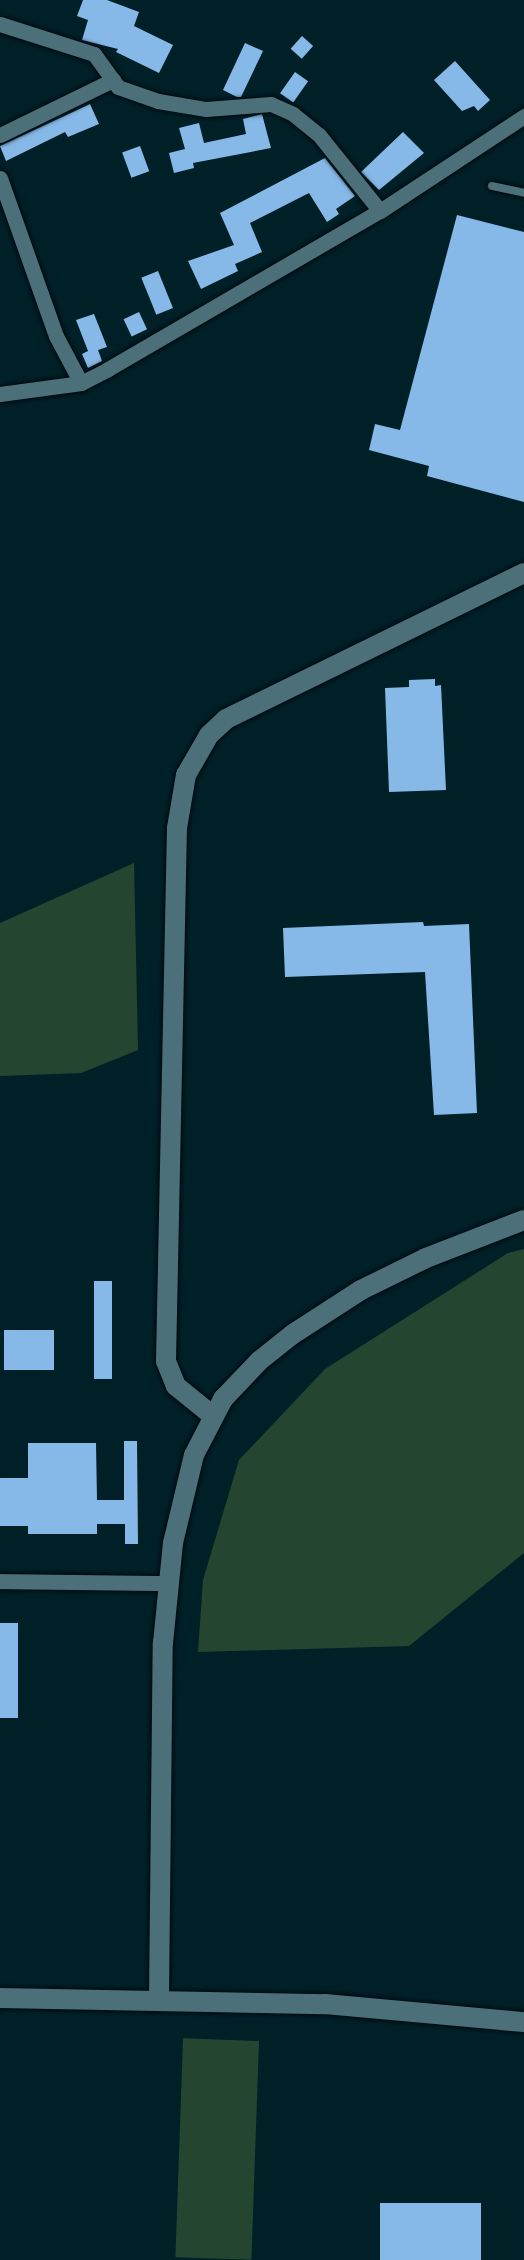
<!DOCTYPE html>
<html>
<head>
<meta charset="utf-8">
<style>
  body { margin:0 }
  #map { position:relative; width:524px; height:2260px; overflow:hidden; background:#002028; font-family:"Varela Round",sans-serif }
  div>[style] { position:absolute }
  .green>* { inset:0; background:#244631; transform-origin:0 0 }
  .building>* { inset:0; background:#86b9e7; transform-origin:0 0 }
  .roads { filter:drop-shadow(0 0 2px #00090f) drop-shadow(0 0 2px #00090f) }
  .service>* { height:8px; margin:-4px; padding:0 4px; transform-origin:4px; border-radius:4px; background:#4c7079 }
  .minor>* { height:15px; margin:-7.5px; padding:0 7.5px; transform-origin:7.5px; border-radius:7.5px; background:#4c7079 }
  .tertiary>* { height:20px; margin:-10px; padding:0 10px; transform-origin:10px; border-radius:10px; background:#4c7079 }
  span { translate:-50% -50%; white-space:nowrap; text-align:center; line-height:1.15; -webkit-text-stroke:6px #00161c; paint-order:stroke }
</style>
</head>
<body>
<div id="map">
  <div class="green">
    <div style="clip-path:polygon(134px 863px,138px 1050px,81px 1073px,0 1076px,0 923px)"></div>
    <div style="clip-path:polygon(524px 1249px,524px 1553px,409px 1646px,198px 1652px,203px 1580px,239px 1460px,325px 1369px,508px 1253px)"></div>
    <div style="left:259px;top:2041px;width:219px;height:76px;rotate:92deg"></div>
  </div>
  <div class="building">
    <div style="clip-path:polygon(83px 0,107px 0,139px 12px,134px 26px,173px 45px,159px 73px,116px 52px,118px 49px,82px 40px,88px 20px,77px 16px)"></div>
    <div style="left:302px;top:36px;width:15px;height:17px;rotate:42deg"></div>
    <div style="clip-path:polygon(245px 43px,263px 51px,241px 97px,237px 97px,223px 90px)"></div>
    <div style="clip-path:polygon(455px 61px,490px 100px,478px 111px,474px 106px,462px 111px,434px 80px)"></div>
    <div style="left:295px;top:72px;width:16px;height:26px;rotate:35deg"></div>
    <div style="clip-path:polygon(90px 104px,99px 124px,68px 137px,65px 132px,6px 161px,0 146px)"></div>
    <div style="clip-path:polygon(262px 114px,271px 148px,193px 163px,194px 168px,174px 173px,169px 153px,185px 149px,179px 128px,199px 123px,204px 143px,246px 134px,243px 119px)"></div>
    <div style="clip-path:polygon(403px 132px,424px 153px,379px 190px,361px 172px)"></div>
    <div style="left:140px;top:146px;width:27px;height:19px;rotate:70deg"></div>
    <div style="clip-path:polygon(325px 158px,355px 196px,336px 209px,339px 214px,327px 222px,309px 193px,250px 223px,262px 252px,235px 264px,238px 271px,201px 289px,188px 261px,234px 245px,220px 213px)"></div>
    <div style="clip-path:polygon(457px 215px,524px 232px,524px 502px,427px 476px,429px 466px,369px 450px,375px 424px,400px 430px)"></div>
    <div style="left:158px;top:271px;width:40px;height:18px;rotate:68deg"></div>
    <div style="left:139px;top:312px;width:19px;height:17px;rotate:65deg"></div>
    <div style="clip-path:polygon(94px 314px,107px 347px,98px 350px,102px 361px,88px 368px,82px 354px,88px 351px,76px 320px)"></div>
    <div style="clip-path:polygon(435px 679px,435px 686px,441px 685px,446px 790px,389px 792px,385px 688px,409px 687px,409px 680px)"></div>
    <div style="clip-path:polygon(423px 922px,424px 926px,469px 924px,477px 1113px,434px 1115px,425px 972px,285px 977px,283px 928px)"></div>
    <div style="left:94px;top:1281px;width:18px;height:98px"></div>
    <div style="left:54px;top:1330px;width:40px;height:50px;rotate:90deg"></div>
    <div style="clip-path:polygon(124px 1441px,137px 1441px,138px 1544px,125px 1544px,125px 1524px,97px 1524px,97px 1534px,28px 1534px,28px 1526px,0 1526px,0 1478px,28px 1478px,28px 1443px,96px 1443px,97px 1500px,124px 1500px)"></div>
    <div style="left:0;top:1623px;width:18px;height:95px"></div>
    <div style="left:380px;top:2203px;width:101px;height:57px"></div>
  </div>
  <div class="roads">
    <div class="service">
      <div style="left:492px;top:186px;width:33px;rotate:12deg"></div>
    </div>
    <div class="minor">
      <div style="left:0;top:24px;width:99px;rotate:17.7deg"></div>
      <div style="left:94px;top:54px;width:41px;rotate:54deg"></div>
      <div style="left:118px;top:87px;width:42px;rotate:19.3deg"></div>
      <div style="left:158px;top:101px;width:49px;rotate:9.5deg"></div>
      <div style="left:206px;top:109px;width:65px;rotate:-4.4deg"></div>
      <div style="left:271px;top:104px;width:24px;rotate:24deg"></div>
      <div style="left:293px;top:114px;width:33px;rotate:39deg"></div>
      <div style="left:319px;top:135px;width:97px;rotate:51.2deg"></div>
      <div style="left:0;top:135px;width:126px;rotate:-26deg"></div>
      <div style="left:0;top:178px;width:168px;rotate:70.5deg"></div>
      <div style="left:56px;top:336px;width:53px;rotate:62deg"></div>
      <div style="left:0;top:394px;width:82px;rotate:-7.7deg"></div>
      <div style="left:81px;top:383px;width:30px;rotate:-27deg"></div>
      <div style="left:108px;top:369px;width:315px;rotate:-30.2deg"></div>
      <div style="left:380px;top:211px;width:173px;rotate:-33.4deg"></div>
      <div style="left:0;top:1581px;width:168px;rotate:0.7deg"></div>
    </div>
    <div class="tertiary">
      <div style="left:213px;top:1416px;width:48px;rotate:-141deg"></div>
      <div style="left:176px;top:1386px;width:27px;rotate:-112deg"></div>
      <div style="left:166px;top:1361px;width:533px;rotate:-88.82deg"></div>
      <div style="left:177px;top:828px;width:54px;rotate:-80.4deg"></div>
      <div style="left:186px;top:775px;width:46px;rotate:-60.1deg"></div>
      <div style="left:209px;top:735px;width:23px;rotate:-43deg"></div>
      <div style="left:226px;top:719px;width:332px;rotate:-26.1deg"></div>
      <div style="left:0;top:1998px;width:325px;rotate:1.1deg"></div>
      <div style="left:325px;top:2004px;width:200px;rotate:5.2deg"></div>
      <div style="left:159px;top:1998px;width:355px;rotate:-89.4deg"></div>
      <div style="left:163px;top:1643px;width:100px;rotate:-84.3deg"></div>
      <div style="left:173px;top:1543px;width:90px;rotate:-76.6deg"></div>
      <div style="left:194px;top:1455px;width:63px;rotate:-62.6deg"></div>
      <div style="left:223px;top:1399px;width:52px;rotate:-46.5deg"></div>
      <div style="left:259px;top:1361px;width:43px;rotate:-38.5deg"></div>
      <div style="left:293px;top:1334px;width:81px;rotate:-32.9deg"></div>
      <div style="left:361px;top:1290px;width:72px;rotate:-26.2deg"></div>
      <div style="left:426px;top:1258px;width:105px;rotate:-21.2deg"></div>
    </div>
  </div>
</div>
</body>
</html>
